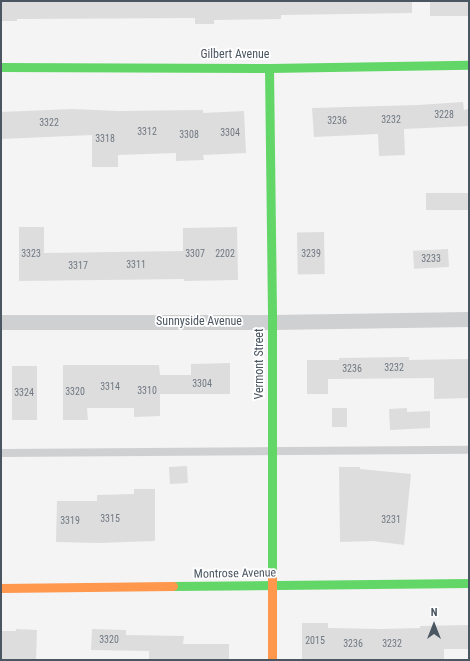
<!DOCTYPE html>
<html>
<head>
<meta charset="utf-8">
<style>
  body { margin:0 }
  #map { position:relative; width:470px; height:661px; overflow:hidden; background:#f4f4f4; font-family:"Roboto Condensed",sans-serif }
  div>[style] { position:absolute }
  .building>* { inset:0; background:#ddddde; transform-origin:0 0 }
  .lane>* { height:8px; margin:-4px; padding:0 4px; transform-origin:4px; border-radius:4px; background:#ced0d2 }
  .street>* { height:15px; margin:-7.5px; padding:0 7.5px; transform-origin:7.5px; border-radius:7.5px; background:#ced0d2 }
  .fast>* { height:9px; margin:-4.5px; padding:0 4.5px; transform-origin:4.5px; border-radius:4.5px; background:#63d668 }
  .slow>* { height:9px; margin:-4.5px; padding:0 4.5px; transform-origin:4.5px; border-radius:4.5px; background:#ff974d }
  span { translate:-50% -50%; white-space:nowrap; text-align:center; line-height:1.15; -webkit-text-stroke:3.5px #fff; paint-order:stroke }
  .number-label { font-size:10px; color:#707881 }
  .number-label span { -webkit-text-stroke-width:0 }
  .street-label { font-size:12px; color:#4a5661 }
  .frame { position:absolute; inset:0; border:2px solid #4a5661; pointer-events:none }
  .north { position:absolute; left:414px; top:605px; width:40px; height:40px; -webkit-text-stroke:3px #fff; paint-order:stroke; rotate:0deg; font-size:11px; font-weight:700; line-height:16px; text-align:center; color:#4a5661 }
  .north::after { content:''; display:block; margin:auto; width:14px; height:18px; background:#4a5661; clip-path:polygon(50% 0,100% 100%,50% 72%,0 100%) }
</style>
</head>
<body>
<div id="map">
  <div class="building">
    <div style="clip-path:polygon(1px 1px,412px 1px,412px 13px,281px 15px,281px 19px,214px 20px,214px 24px,195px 24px,195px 18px,17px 19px,17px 21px,1px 21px)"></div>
    <div style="left:430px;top:1px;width:39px;height:15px"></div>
    <div style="clip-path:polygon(463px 102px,464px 110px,468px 109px,469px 126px,404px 129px,405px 155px,379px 156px,378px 134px,314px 137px,312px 108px,418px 105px)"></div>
    <div style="clip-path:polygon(72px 109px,118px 111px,203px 110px,203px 113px,244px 111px,246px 153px,203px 155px,204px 160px,176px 161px,176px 153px,118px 155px,118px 167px,92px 167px,92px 135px,1px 139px,1px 112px)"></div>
    <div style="left:469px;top:193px;width:17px;height:43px;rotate:90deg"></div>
    <div style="clip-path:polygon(19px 227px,44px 227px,44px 253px,183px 251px,183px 228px,237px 227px,238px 280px,184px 281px,184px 279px,19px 281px)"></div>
    <div style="left:324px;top:232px;width:42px;height:27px;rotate:89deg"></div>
    <div style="left:448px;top:249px;width:18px;height:35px;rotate:87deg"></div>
    <div style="clip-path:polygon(409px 357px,409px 360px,469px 359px,469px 398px,434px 399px,434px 378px,328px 379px,328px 394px,307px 394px,307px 360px,339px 360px,339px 358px)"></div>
    <div style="clip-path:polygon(230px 363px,230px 394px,160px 394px,160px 416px,134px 417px,134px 408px,87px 408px,88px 420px,63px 420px,63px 365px,159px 365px,160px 375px,191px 375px,191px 364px)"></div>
    <div style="left:12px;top:366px;width:25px;height:54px"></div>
    <div style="left:332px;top:408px;width:15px;height:19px"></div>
    <div style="clip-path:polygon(407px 408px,407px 412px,430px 411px,430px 428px,390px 430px,389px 409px)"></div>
    <div style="left:187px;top:466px;width:17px;height:18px;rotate:87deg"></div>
    <div style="clip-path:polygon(339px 467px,360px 467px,360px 469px,411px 474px,404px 545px,373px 541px,340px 542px)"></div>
    <div style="clip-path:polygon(134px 489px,155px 489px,155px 541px,98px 543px,56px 542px,57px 501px,97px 501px,97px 495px,134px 494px)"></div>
    <div style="clip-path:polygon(302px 623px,328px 623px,328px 628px,380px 629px,420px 628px,420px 626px,469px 625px,469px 649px,444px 649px,444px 660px,302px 660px)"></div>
    <div style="clip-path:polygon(16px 629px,37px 630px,36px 660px,1px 660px,1px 631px,16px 631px)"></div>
    <div style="clip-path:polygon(92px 629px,126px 630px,126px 635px,184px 636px,183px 644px,229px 644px,229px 660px,149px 660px,149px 651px,91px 650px)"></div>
  </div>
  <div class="lane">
    <div style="left:1px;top:453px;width:468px;rotate:-0.4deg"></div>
  </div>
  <div class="street">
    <div style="left:1px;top:322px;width:271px"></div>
    <div style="left:272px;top:322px;width:197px;rotate:-0.9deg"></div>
  </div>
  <div class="fast">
    <div style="left:1px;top:67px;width:268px;rotate:0.2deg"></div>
    <div style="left:269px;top:68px;width:200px;rotate:-0.9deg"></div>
    <div style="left:269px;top:68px;width:254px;rotate:89.3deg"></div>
    <div style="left:272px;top:322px;width:256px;rotate:90deg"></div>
    <div style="left:173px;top:586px;width:296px;rotate:-0.6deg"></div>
  </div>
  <div class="slow">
    <div style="left:272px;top:578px;width:82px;rotate:90deg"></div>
    <div style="left:1px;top:588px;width:172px;rotate:-0.7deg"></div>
  </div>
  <div class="number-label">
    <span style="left:444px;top:115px">3228</span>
    <span style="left:391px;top:120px">3232</span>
    <span style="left:337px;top:121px">3236</span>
    <span style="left:49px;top:123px">3322</span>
    <span style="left:147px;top:132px">3312</span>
    <span style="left:230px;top:133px">3304</span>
    <span style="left:189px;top:135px">3308</span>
    <span style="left:105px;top:139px">3318</span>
    <span style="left:31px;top:254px">3323</span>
    <span style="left:195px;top:254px">3307</span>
    <span style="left:225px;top:254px">2202</span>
    <span style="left:311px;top:254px">3239</span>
    <span style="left:431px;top:259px">3233</span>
    <span style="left:136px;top:265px">3311</span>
    <span style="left:78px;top:266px">3317</span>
    <span style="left:394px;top:368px">3232</span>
    <span style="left:352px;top:369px">3236</span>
    <span style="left:202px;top:384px">3304</span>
    <span style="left:110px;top:387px">3314</span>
    <span style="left:147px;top:391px">3310</span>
    <span style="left:75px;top:392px">3320</span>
    <span style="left:24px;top:393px">3324</span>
    <span style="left:110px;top:519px">3315</span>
    <span style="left:391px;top:520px">3231</span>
    <span style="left:70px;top:521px">3319</span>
    <span style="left:109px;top:640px">3320</span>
    <span style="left:315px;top:641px">2015</span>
    <span style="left:353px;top:644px">3236</span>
    <span style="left:392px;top:644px">3232</span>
  </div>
  <div class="street-label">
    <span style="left:235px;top:55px">Gilbert Avenue</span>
    <span style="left:199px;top:322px">Sunnyside Avenue</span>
    <span style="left:260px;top:364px;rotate:-90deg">Vermont Street</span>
    <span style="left:235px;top:574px;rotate:-1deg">Montrose Avenue</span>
  </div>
  <div class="frame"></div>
  <div class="north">N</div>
</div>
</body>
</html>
